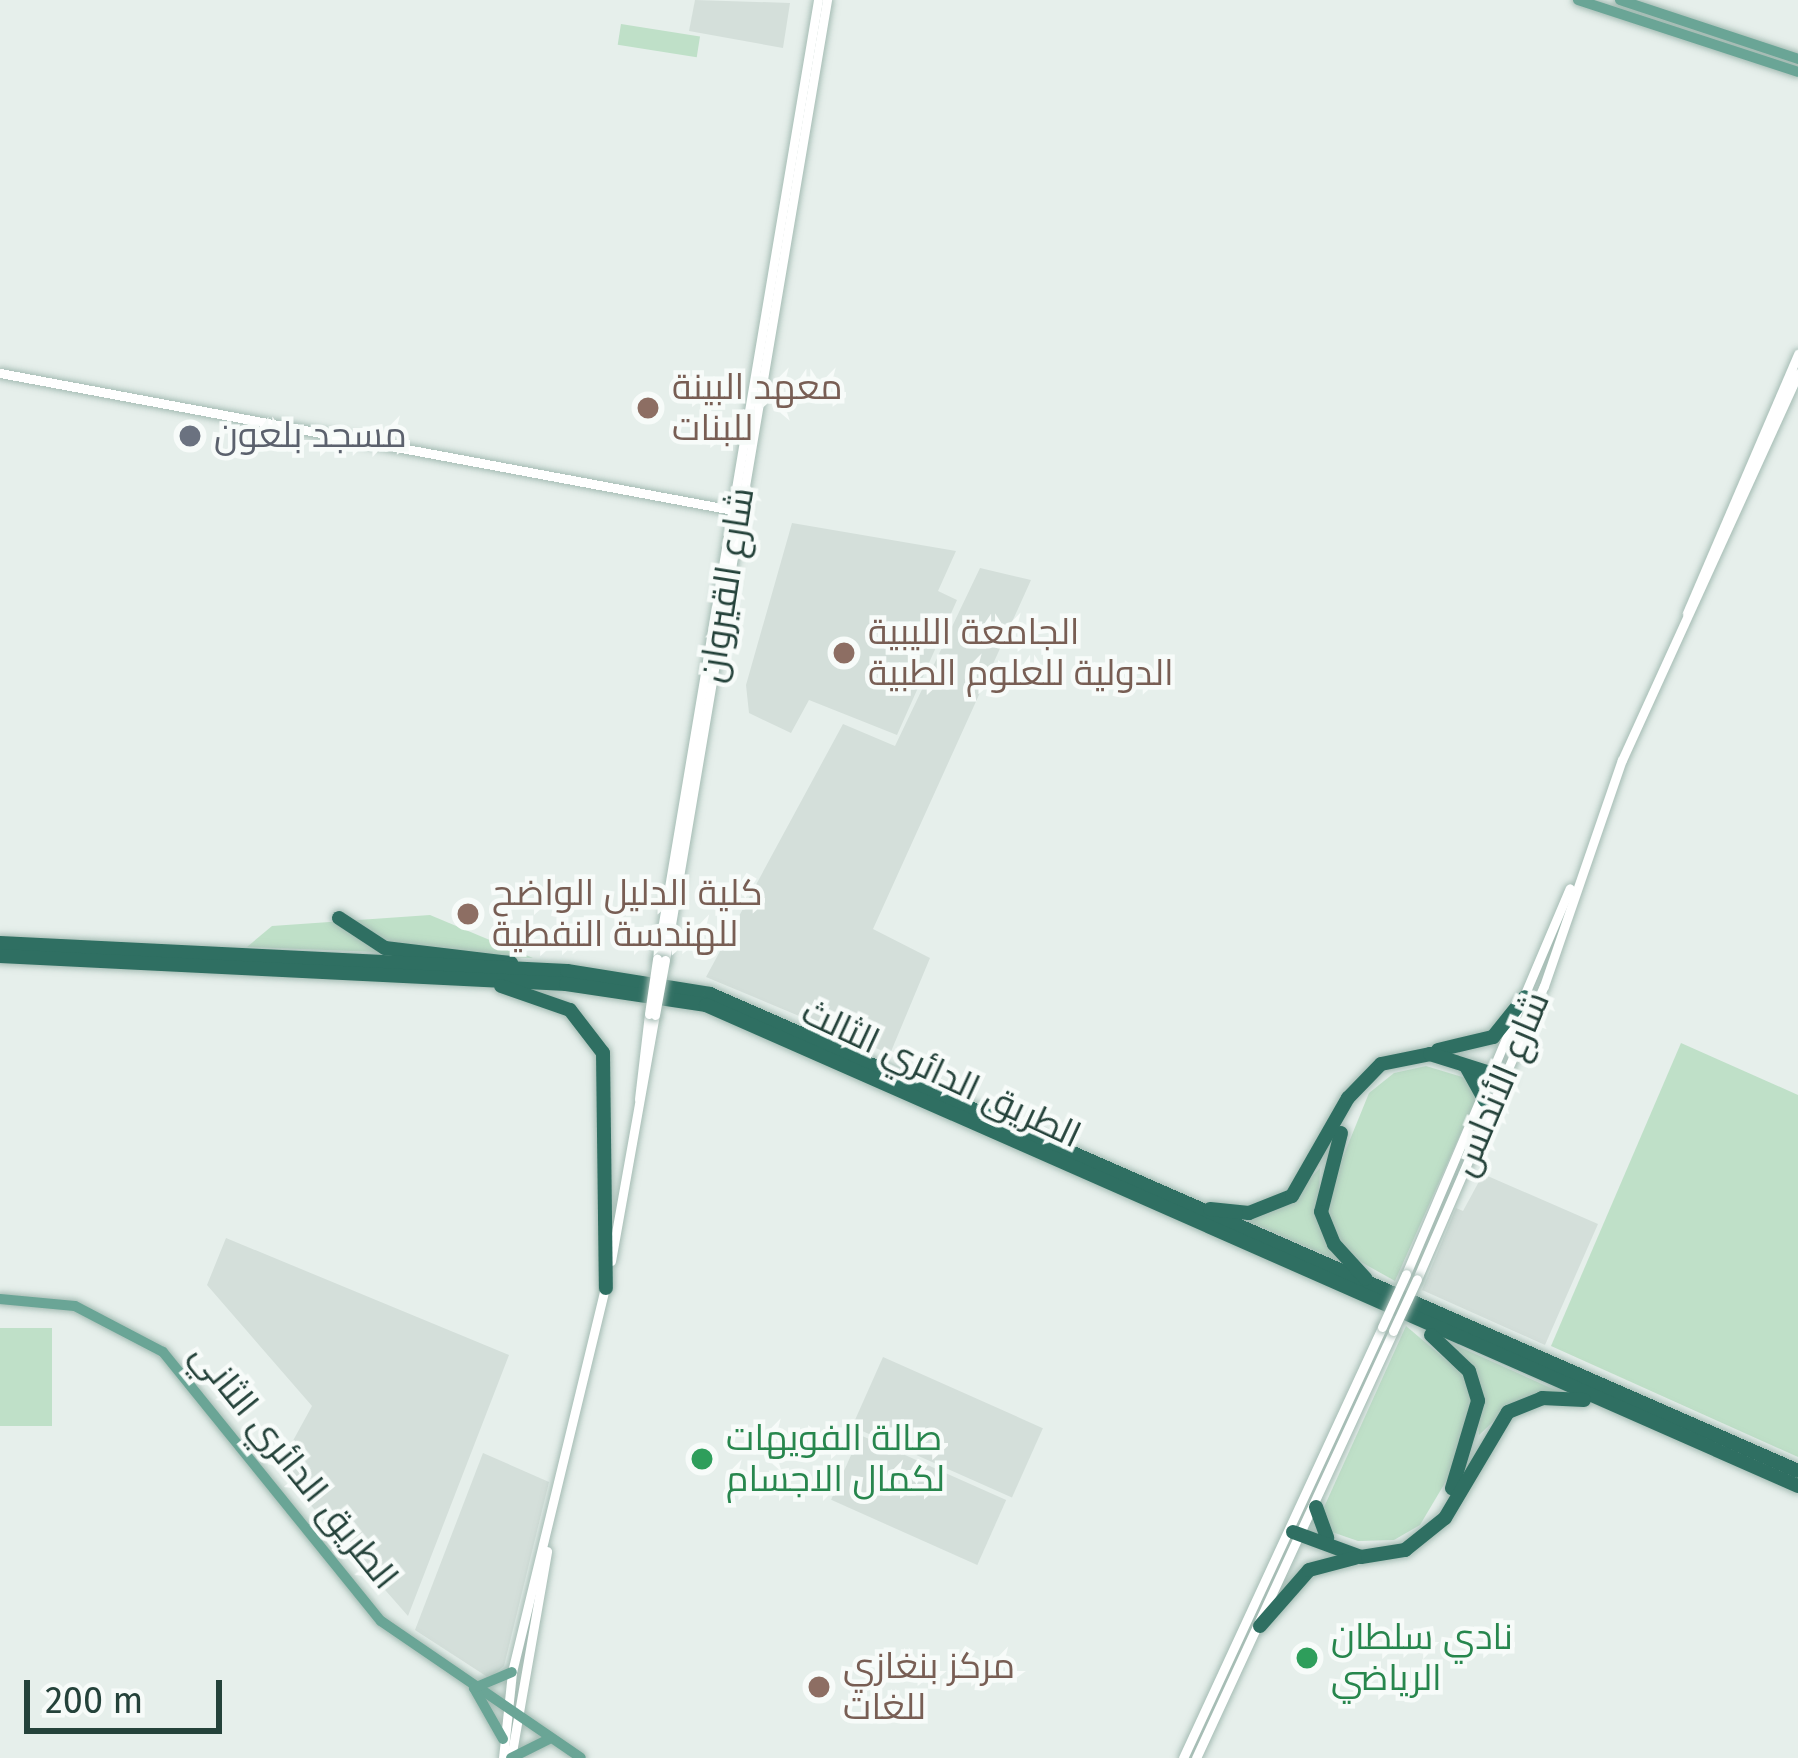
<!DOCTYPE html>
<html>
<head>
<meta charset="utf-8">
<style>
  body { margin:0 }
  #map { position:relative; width:1798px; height:1758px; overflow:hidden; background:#e6efeb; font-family:"Fira Sans",Cairo,sans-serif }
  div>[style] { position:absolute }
  .built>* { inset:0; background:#d4dfda; transform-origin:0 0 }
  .green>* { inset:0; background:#bfe0c8; transform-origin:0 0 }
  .roads { filter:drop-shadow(0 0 3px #a4bbb3) drop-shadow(0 0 3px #a4bbb3) }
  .secondary>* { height:9px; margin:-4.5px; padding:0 4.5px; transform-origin:4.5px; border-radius:4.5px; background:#fff }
  .primary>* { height:10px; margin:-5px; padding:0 5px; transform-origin:5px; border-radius:5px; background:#6aa596 }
  .highway>* { height:14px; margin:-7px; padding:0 7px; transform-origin:7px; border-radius:7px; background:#2f6f62 }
  .bridges { filter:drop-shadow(0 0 3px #a4bbb3) drop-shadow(0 0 3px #a4bbb3) }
  .secondary-bridge>* { height:9px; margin:-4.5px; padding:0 4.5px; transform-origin:4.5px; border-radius:4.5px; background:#fff }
  .dots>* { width:33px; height:33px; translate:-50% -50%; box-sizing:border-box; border:6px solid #f7fbf9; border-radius:50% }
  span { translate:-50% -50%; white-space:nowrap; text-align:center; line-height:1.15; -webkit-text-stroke:9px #f7fbf9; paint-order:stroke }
  .education-label { font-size:36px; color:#785e54 }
  .left { translate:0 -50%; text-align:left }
  .worship-label { font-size:36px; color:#5b616d }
  .street-label { font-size:36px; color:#24423a }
  .leisure-label { font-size:36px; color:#27864d }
  .scale { position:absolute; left:24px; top:1680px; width:198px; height:54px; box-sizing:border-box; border:6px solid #24423a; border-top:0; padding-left:15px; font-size:36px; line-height:42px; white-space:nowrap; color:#24423a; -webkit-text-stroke:9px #f7fbf9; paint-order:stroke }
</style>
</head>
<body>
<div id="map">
  <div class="built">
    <div style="clip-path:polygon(695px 0,790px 3px,783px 48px,689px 31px)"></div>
    <div style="clip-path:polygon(792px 523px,956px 551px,938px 591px,957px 600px,897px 735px,809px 700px,791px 733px,749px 713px,746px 685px)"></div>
    <div style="clip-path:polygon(980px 568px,1031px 580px,873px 929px,930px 958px,890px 1054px,706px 977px,843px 724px,895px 746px)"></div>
    <div style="clip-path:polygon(1483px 1174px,1598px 1224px,1545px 1345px,1422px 1290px,1456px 1208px,1463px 1211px)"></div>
    <div style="clip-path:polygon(226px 1238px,509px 1355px,408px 1616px,278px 1468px,312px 1406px,207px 1285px)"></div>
    <div style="left:883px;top:1357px;width:175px;height:76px;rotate:24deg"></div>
    <div style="left:860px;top:1435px;width:160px;height:71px;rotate:24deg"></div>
    <div style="clip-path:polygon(483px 1453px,549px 1482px,504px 1666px,489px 1678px,415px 1630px)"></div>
  </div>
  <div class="green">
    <div style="left:621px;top:24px;width:80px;height:21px;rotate:9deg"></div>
    <div style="clip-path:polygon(430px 915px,533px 958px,247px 947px,272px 926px)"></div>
    <div style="clip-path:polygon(1681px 1043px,1798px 1095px,1798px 1457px,1551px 1346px)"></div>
    <div style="clip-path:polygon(1426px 1066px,1469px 1079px,1476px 1099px,1395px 1281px,1352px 1257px,1333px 1234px,1325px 1201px,1369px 1093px,1394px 1073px)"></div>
    <div style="clip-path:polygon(1320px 1168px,1318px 1223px,1343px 1263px,1235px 1216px,1283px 1206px)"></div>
    <div style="clip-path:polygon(1406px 1326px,1464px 1375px,1471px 1401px,1455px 1466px,1420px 1525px,1394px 1540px,1358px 1541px,1329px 1531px,1320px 1516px)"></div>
    <div style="left:52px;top:1328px;width:98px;height:52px;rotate:90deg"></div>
    <div style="clip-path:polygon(1453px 1344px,1562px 1393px,1514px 1402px,1479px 1435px,1472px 1368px)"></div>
  </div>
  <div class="roads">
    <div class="secondary">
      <div style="left:0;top:373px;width:751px;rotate:10.59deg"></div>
      <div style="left:1687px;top:613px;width:282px;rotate:-66.8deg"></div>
      <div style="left:657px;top:959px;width:972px;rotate:-80.47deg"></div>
      <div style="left:665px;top:960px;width:974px;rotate:-80.42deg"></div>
      <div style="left:639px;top:1099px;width:86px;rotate:-83.3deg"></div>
      <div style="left:611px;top:1261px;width:250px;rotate:-79.9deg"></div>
      <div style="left:1406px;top:1274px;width:419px;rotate:-67deg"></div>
      <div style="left:1417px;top:1279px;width:319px;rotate:-66.6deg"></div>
      <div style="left:1544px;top:986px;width:239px;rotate:-71deg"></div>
      <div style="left:1622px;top:760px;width:425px;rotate:-65.5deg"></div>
      <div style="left:503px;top:1758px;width:86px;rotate:-84deg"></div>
      <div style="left:512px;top:1672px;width:399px;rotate:-76.4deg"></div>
      <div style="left:511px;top:1758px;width:210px;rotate:-80.1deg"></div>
      <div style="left:1183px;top:1758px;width:475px;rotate:-65.2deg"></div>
      <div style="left:1196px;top:1758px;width:470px;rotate:-65.2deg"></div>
    </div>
    <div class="primary">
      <div style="left:1578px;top:0;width:231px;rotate:18.1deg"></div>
      <div style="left:1620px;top:0;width:188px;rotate:18.3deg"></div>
      <div style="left:0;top:1299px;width:75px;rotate:5.3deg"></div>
      <div style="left:75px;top:1306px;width:99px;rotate:27.6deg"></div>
      <div style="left:163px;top:1352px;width:346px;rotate:51deg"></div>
      <div style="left:381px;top:1621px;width:242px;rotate:34.4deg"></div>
      <div style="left:503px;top:1739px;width:59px;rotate:-119.6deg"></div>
      <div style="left:474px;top:1688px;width:41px;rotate:-22.8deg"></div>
      <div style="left:511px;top:1758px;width:42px;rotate:-26.6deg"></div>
    </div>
    <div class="highway">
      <div style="left:339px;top:918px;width:55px;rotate:33.1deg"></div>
      <div style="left:385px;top:948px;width:127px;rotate:6.8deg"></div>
      <div style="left:0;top:943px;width:568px;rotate:2.83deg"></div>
      <div style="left:567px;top:971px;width:145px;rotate:9.1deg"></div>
      <div style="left:710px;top:994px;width:1188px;rotate:23.67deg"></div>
      <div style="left:0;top:956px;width:567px;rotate:2.83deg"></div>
      <div style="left:566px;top:984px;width:142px;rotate:8.5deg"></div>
      <div style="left:706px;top:1005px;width:1193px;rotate:23.77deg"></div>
      <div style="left:501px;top:986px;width:73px;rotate:19.2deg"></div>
      <div style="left:570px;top:1010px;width:54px;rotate:52.5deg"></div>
      <div style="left:603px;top:1053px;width:235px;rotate:89.3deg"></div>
      <div style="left:1438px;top:1050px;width:57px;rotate:-13.3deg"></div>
      <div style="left:1493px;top:1037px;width:51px;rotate:-51.3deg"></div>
      <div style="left:1467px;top:1068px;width:37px;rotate:61deg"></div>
      <div style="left:1341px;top:1133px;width:81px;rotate:104.2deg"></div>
      <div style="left:1321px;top:1212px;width:35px;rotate:68deg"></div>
      <div style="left:1334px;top:1244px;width:47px;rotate:47.6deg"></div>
      <div style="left:1210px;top:1209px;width:39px;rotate:6deg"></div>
      <div style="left:1249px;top:1213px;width:46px;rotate:-21.6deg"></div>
      <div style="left:1292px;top:1196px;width:113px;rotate:-60.3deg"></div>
      <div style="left:1348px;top:1098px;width:47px;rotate:-45.9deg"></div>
      <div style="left:1381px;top:1064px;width:50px;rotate:-11.5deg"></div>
      <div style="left:1430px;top:1054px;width:80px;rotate:17.5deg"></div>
      <div style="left:1431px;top:1335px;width:52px;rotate:43.5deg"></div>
      <div style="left:1469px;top:1371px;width:31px;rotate:73deg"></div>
      <div style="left:1478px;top:1401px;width:91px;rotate:106.6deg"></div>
      <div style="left:1316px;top:1507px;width:33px;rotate:70deg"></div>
      <div style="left:1293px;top:1532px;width:72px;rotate:20.2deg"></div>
      <div style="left:1361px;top:1557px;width:45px;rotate:-9deg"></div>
      <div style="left:1405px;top:1550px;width:51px;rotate:-38.7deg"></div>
      <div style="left:1445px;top:1518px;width:123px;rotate:-59.3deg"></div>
      <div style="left:1508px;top:1412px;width:37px;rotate:-22deg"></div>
      <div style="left:1542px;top:1398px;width:42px;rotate:2.7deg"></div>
      <div style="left:1260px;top:1626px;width:74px;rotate:-48.8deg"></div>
      <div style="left:1309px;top:1570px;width:47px;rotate:-14.9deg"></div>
    </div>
  </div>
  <div class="bridges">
    <div class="secondary-bridge">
      <div style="left:649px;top:1014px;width:56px;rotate:-81.7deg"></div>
      <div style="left:655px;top:1015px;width:56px;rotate:-79.7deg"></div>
      <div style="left:1382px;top:1327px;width:58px;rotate:-65.6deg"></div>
      <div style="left:1393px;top:1331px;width:57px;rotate:-65.2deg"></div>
    </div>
  </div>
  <div class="dots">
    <div style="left:648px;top:408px;background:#8d6e63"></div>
    <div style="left:190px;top:436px;background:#6b7280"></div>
    <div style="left:844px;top:653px;background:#8d6e63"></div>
    <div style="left:468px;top:914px;background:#8d6e63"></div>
    <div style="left:702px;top:1459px;background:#2e9e5b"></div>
    <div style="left:1307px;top:1658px;background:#2e9e5b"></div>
    <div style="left:819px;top:1687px;background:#8d6e63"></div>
  </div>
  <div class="education-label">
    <span class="left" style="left:672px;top:408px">معهد البينة<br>للبنات</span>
    <span class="left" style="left:868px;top:653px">الجامعة الليبية<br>الدولية للعلوم الطبية</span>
    <span class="left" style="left:492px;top:914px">كلية الدليل الواضح<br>للهندسة النفطية</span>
    <span class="left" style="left:843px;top:1687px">مركز بنغازي<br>للغات</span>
  </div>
  <div class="worship-label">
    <span class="left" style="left:214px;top:436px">مسجد بلعون</span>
  </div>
  <div class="street-label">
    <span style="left:727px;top:585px;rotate:-81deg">شارع القيروان</span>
    <span style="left:941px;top:1074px;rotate:25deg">الطريق الدائري الثالث</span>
    <span style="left:1501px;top:1084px;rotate:-67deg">شارع الأندلس</span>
    <span style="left:294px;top:1466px;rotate:51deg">الطريق الدائري الثاني</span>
  </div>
  <div class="leisure-label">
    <span class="left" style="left:726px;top:1459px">صالة الفويهات<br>لكمال الاجسام</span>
    <span class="left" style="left:1331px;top:1658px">نادي سلطان<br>الرياضي</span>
  </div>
  <div class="scale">200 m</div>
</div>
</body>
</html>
